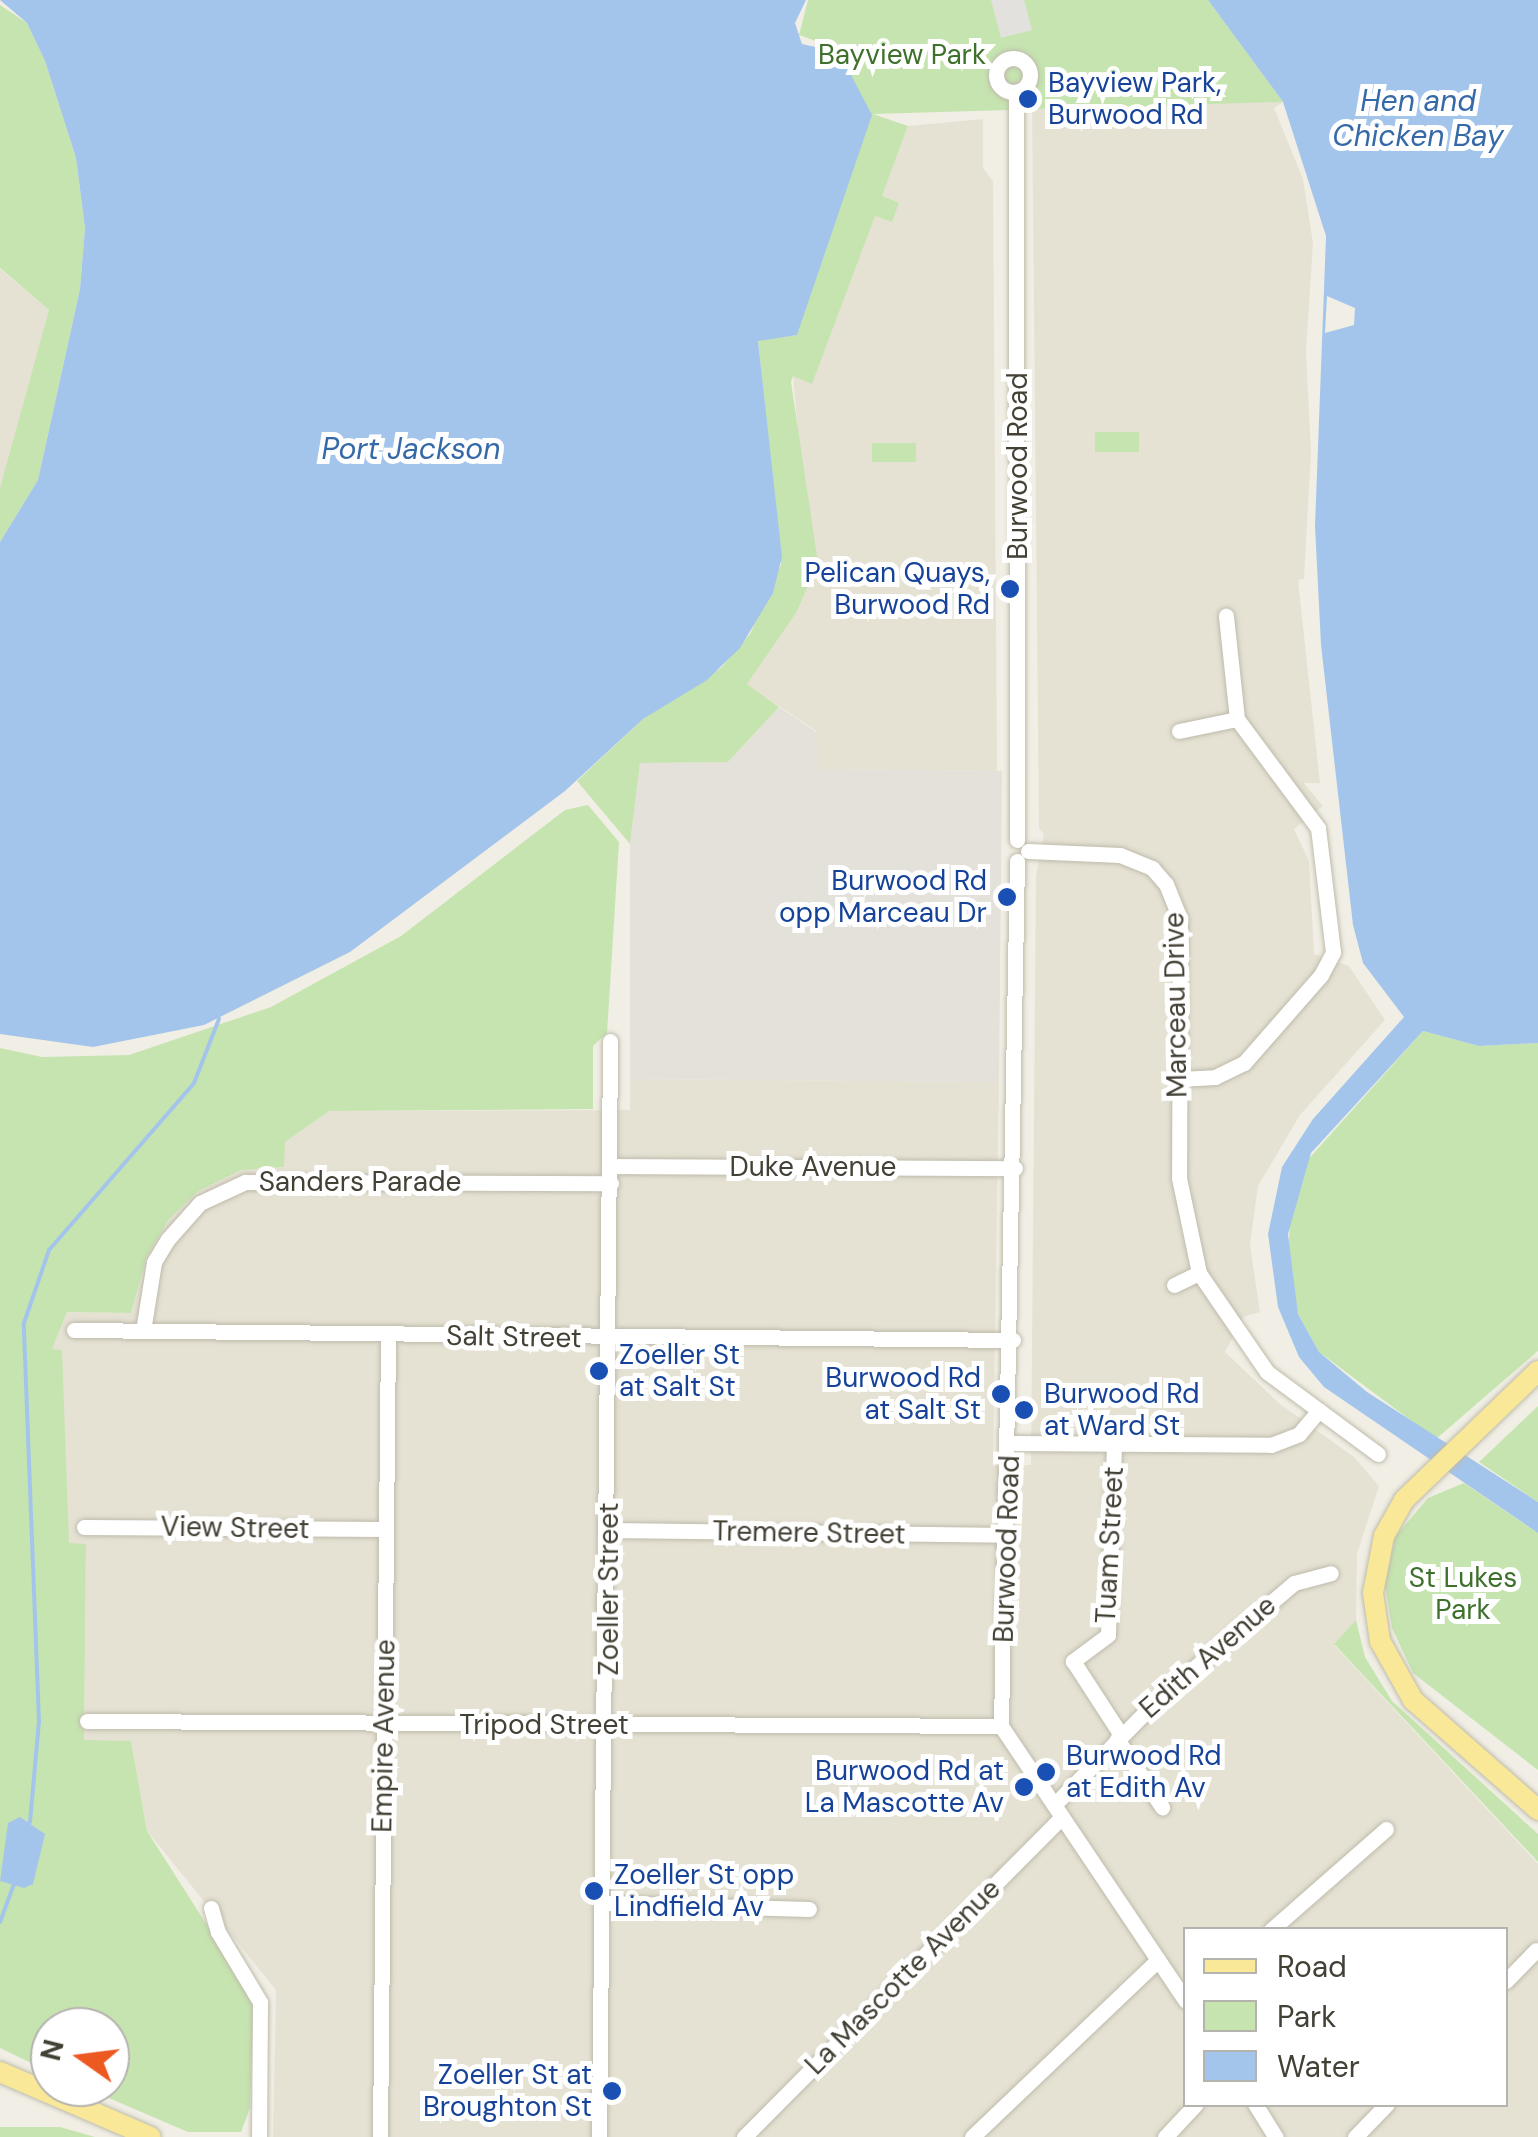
<!DOCTYPE html>
<html>
<head>
<meta charset="utf-8">
<style>
  body { margin:0 }
  #map { position:relative; width:1538px; height:2137px; overflow:hidden; background:#f1efe5; font-family:"DM Sans",sans-serif }
  div>[style] { position:absolute }
  .residential>* { inset:0; background:#e5e2d4 }
  .industrial>* { inset:0; background:#e4e0da }
  .green>* { inset:0; background:#c6e4b0; transform-origin:0 0 }
  .parking>* { inset:0; background:#e2e1dd }
  .water>* { inset:0; background:#a4c5eb }
  .pier>* { inset:0; background:#f1efe5 }
  .stream>* { height:4px; margin:-2px; padding:0 2px; transform-origin:2px; border-radius:2px; background:#a4c5eb }
  .roads { filter:drop-shadow(0 0 2px #bfbbab) drop-shadow(0 0 2px #bfbbab) }
  .minor>* { height:15px; margin:-7.5px; padding:0 7.5px; transform-origin:7.5px; border-radius:7.5px; background:#fff }
  .minor>.ring { margin:-7.5px; padding:0; box-sizing:content-box; background:none; border:15px solid #fff; border-radius:50% }
  .major>* { height:20px; margin:-10px; padding:0 10px; transform-origin:10px; border-radius:10px; background:#f8e898 }
  .dots>* { width:28px; height:28px; translate:-50% -50%; box-sizing:border-box; border:5px solid #fff; border-radius:50% }
  span { translate:-50% -50%; white-space:nowrap; text-align:center; line-height:1.15; -webkit-text-stroke:10px #fff; paint-order:stroke }
  .park-label { font-size:28px; color:#3e712c }
  .transit-label { font-size:28px; color:#164399 }
  .left { translate:0 -50%; text-align:left }
  .right { translate:-100% -50%; text-align:right }
  .street-label { font-size:28px; color:#434035 }
  .water-label { font-size:30px; color:#3569a8; font-style:italic }
  .legend { position:absolute; left:1183px; top:1927px; width:325px; height:180px; box-sizing:border-box; background:#fff; border:2px solid #b4b3ae; margin:0; padding:12px 18px; list-style:none; font-size:30px; color:#434035 }
  .legend li { display:flex; align-items:center; gap:20px; height:50px }
  .legend b { width:50px; border:2px solid #b4b3ae }
  .north { position:absolute; left:30px; top:2007px; width:100px; height:100px; box-sizing:border-box; background:#fff; border:2px solid #b4b3ae; border-radius:50%; rotate:284deg; font-size:28px; font-weight:700; line-height:40px; text-align:center; color:#434035 }
  .north::after { content:''; display:block; margin:auto; width:35px; height:45px; background:#ec5921; clip-path:polygon(50% 0,100% 100%,50% 72%,0 100%) }
</style>
</head>
<body>
<div id="map">
  <div class="residential">
    <div style="clip-path:polygon(evenodd,1283px 102px,1274px 108px,1303px 179px,1313px 243px,1306px 352px,1311px 451px,1304px 579px,1298px 580px,1320px 783px,1304px 783px,1323px 806px,1294px 829px,1309px 861px,1314px 954px,1349px 966px,1385px 1020px,1300px 1115px,1258px 1186px,1250px 1245px,1260px 1312px,1243px 1317px,1225px 1352px,1280px 1404px,1354px 1457px,1379px 1486px,1357px 1554px,1356px 1620px,1334px 1645px,1538px 1864px,1538px 2137px,273px 2137px,276px 1990px,147px 1831px,131px 1741px,84px 1741px,86px 1545px,69px 1544px,51px 1349px,67px 1312px,131px 1313px,147px 1256px,169px 1219px,197px 1192px,241px 1170px,284px 1167px,284px 1142px,329px 1111px,630px 1110px,630px 1079px,999px 1082px,993px 1466px,1031px 1465px,1036px 876px,1044px 834px,1039px 828px,1032px 107px,1283px 102px,1186px 1930px,1506px 1930px,1506px 2104px,1186px 2104px,1186px 1930px)"></div>
    <div style="clip-path:polygon(983px 119px,983px 168px,993px 181px,997px 771px,817px 769px,816px 731px,746px 684px,796px 613px,801px 466px,793px 376px,814px 378px,908px 126px)"></div>
    <div style="clip-path:polygon(0 269px,49px 310px,0 505px)"></div>
  </div>
  <div class="industrial">
    <div style="clip-path:polygon(779px 707px,816px 732px,818px 769px,1002px 771px,999px 1082px,630px 1079px,630px 844px,640px 763px,728px 762px)"></div>
  </div>
  <div class="green">
    <div style="clip-path:polygon(808px 0,1208px 0,1283px 102px,873px 114px,908px 126px,882px 196px,899px 203px,892px 222px,875px 216px,812px 384px,793px 376px,791px 382px,818px 563px,796px 613px,747px 684px,779px 707px,728px 762px,640px 763px,630px 844px,577px 781px,643px 719px,721px 668px,750px 634px,781px 565px,758px 340px,797px 335px,830px 46px,799px 35px)"></div>
    <div style="clip-path:polygon(0 5px,27px 23px,45px 61px,76px 158px,85px 228px,80px 289px,38px 480px,0 542px,0 488px,49px 310px,0 268px)"></div>
    <div style="left:1139px;top:432px;width:20px;height:44px;rotate:90deg"></div>
    <div style="left:916px;top:443px;width:19px;height:44px;rotate:90deg"></div>
    <div style="clip-path:polygon(588px 805px,619px 842px,607px 1033px,593px 1046px,593px 1109px,329px 1111px,285px 1142px,284px 1167px,241px 1170px,197px 1192px,169px 1219px,147px 1256px,131px 1313px,67px 1312px,52px 1349px,62px 1350px,69px 1543px,86px 1544px,84px 1740px,131px 1741px,147px 1831px,254px 1999px,250px 2108px,241px 2132px,188px 2132px,83px 2087px,110px 2087px,110px 2027px,50px 2027px,50px 2072px,0 2048px,0 1048px,42px 1057px,129px 1055px,271px 1007px,401px 936px,565px 810px)"></div>
    <div style="clip-path:polygon(1423px 1031px,1479px 1046px,1538px 1043px,1538px 1351px,1436px 1439px,1319px 1352px,1298px 1314px,1288px 1263px,1290px 1218px,1305px 1163px)"></div>
    <div style="clip-path:polygon(1538px 1406px,1538px 1502px,1479px 1462px)"></div>
    <div style="clip-path:polygon(1464px 1483px,1538px 1533px,1538px 1770px,1413px 1673px,1392px 1628px,1385px 1585px,1395px 1537px,1428px 1498px)"></div>
    <div style="clip-path:polygon(1356px 1620px,1365px 1657px,1392px 1701px,1538px 1834px,1538px 1862px,1334px 1644px)"></div>
    <div style="clip-path:polygon(0 2127px,60px 2127px,95px 2137px,0 2137px)"></div>
  </div>
  <div class="parking">
    <div style="clip-path:polygon(991px 0,1024px 0,1032px 30px,1001px 38px)"></div>
  </div>
  <div class="water">
    <div style="clip-path:polygon(0 0,806px 0,795px 23px,802px 44px,839px 52px,872px 115px,797px 335px,758px 341px,782px 557px,773px 593px,740px 648px,707px 680px,643px 719px,565px 791px,350px 952px,204px 1025px,93px 1047px,0 1034px,0 542px,38px 480px,80px 289px,85px 228px,76px 158px,45px 61px,27px 23px)"></div>
    <div style="clip-path:polygon(1208px 0,1538px 0,1538px 1043px,1479px 1046px,1423px 1031px,1311px 1153px,1288px 1234px,1298px 1314px,1319px 1352px,1367px 1392px,1538px 1502px,1538px 1533px,1324px 1387px,1299px 1357px,1278px 1307px,1268px 1234px,1282px 1167px,1313px 1119px,1404px 1017px,1363px 963px,1353px 925px,1321px 645px,1315px 526px,1326px 236px,1283px 102px)"></div>
    <div style="clip-path:polygon(20px 1817px,45px 1834px,33px 1884px,24px 1888px,0 1881px,8px 1823px)"></div>
  </div>
  <div class="pier">
    <div style="clip-path:polygon(1327px 296px,1355px 308px,1354px 325px,1325px 333px)"></div>
  </div>
  <div class="stream">
    <div style="left:30px;top:1822px;width:100px;rotate:-84.9deg"></div>
    <div style="left:39px;top:1722px;width:399px;rotate:-92.2deg"></div>
    <div style="left:24px;top:1323px;width:77px;rotate:-71.1deg"></div>
    <div style="left:49px;top:1250px;width:221px;rotate:-49deg"></div>
    <div style="left:194px;top:1083px;width:69px;rotate:-68.7deg"></div>
    <div style="left:0;top:1922px;width:40px;rotate:-69.8deg"></div>
  </div>
  <div class="roads">
    <div class="minor">
      <div class="ring" style="left:996px;top:58px;width:19px;height:19px"></div>
      <div style="left:1016px;top:92px;width:748px;rotate:89.92deg"></div>
      <div style="left:1179px;top:731px;width:59px;rotate:-11.7deg"></div>
      <div style="left:1028px;top:851px;width:92px;rotate:2.5deg"></div>
      <div style="left:1120px;top:855px;width:35px;rotate:22deg"></div>
      <div style="left:1152px;top:868px;width:21px;rotate:49deg"></div>
      <div style="left:1166px;top:884px;width:37px;rotate:68deg"></div>
      <div style="left:1180px;top:918px;width:260px;rotate:90.2deg"></div>
      <div style="left:1179px;top:1178px;width:97px;rotate:78.1deg"></div>
      <div style="left:1199px;top:1273px;width:120px;rotate:55.5deg"></div>
      <div style="left:1267px;top:1372px;width:138px;rotate:36.5deg"></div>
      <div style="left:1017px;top:861px;width:865px;rotate:91.06deg"></div>
      <div style="left:1001px;top:1726px;width:331px;rotate:56.1deg"></div>
      <div style="left:1179px;top:1079px;width:36px;rotate:-3deg"></div>
      <div style="left:1215px;top:1077px;width:32px;rotate:-26deg"></div>
      <div style="left:1244px;top:1063px;width:117px;rotate:-48.8deg"></div>
      <div style="left:1321px;top:975px;width:26px;rotate:-62deg"></div>
      <div style="left:1333px;top:952px;width:125px;rotate:-96.9deg"></div>
      <div style="left:1318px;top:828px;width:136px;rotate:-126.6deg"></div>
      <div style="left:1237px;top:719px;width:104px;rotate:-96.1deg"></div>
      <div style="left:611px;top:1166px;width:404px;rotate:0.3deg"></div>
      <div style="left:1174px;top:1285px;width:28px;rotate:-26deg"></div>
      <div style="left:74px;top:1330px;width:939px;rotate:0.61deg"></div>
      <div style="left:143px;top:1331px;width:70px;rotate:-80.9deg"></div>
      <div style="left:154px;top:1262px;width:27px;rotate:-59deg"></div>
      <div style="left:168px;top:1239px;width:48px;rotate:-48.4deg"></div>
      <div style="left:200px;top:1203px;width:50px;rotate:-25deg"></div>
      <div style="left:245px;top:1182px;width:366px;rotate:0.2deg"></div>
      <div style="left:1011px;top:1443px;width:260px;rotate:0.4deg"></div>
      <div style="left:1271px;top:1445px;width:30px;rotate:-21deg"></div>
      <div style="left:1299px;top:1434px;width:31px;rotate:-50deg"></div>
      <div style="left:1114px;top:1444px;width:191px;rotate:91.8deg"></div>
      <div style="left:1108px;top:1635px;width:44px;rotate:143.4deg"></div>
      <div style="left:1073px;top:1661px;width:88px;rotate:57deg"></div>
      <div style="left:84px;top:1527px;width:302px;rotate:0.4deg"></div>
      <div style="left:609px;top:1530px;width:399px;rotate:0.7deg"></div>
      <div style="left:87px;top:1721px;width:914px;rotate:0.31deg"></div>
      <div style="left:1117px;top:1739px;width:82px;rotate:56.5deg"></div>
      <div style="left:1054px;top:1805px;width:151px;rotate:-45.5deg"></div>
      <div style="left:1160px;top:1697px;width:176px;rotate:-40.4deg"></div>
      <div style="left:1294px;top:1583px;width:38px;rotate:-15deg"></div>
      <div style="left:604px;top:1903px;width:205px;rotate:1.7deg"></div>
      <div style="left:211px;top:1908px;width:25px;rotate:74deg"></div>
      <div style="left:218px;top:1932px;width:82px;rotate:59deg"></div>
      <div style="left:260px;top:2002px;width:135px;rotate:90.4deg"></div>
      <div style="left:1271px;top:1930px;width:153px;rotate:-41.3deg"></div>
      <div style="left:1506px;top:1981px;width:43px;rotate:-45.9deg"></div>
      <div style="left:1255px;top:2104px;width:39px;rotate:58deg"></div>
      <div style="left:380px;top:2137px;width:802px;rotate:-89.43deg"></div>
      <div style="left:599px;top:2137px;width:1096px;rotate:-89.42deg"></div>
      <div style="left:744px;top:2137px;width:451px;rotate:-45.2deg"></div>
      <div style="left:972px;top:2137px;width:257px;rotate:-43.6deg"></div>
      <div style="left:1165px;top:2137px;width:45px;rotate:-46.8deg"></div>
      <div style="left:1355px;top:2137px;width:46px;rotate:-45.9deg"></div>
    </div>
    <div class="major">
      <div style="left:1538px;top:1371px;width:186px;rotate:136.1deg"></div>
      <div style="left:1404px;top:1500px;width:41px;rotate:119.1deg"></div>
      <div style="left:1384px;top:1536px;width:58px;rotate:100.9deg"></div>
      <div style="left:1373px;top:1593px;width:49px;rotate:81.7deg"></div>
      <div style="left:1380px;top:1641px;width:68px;rotate:60.8deg"></div>
      <div style="left:1413px;top:1700px;width:167px;rotate:41.3deg"></div>
      <div style="left:0;top:2072px;width:164px;rotate:23.3deg"></div>
    </div>
  </div>
  <div class="dots">
    <div style="left:1028px;top:99px;background:#1a4fb4"></div>
    <div style="left:1010px;top:589px;background:#1a4fb4"></div>
    <div style="left:1007px;top:897px;background:#1a4fb4"></div>
    <div style="left:599px;top:1371px;background:#1a4fb4"></div>
    <div style="left:1001px;top:1394px;background:#1a4fb4"></div>
    <div style="left:1024px;top:1410px;background:#1a4fb4"></div>
    <div style="left:1046px;top:1772px;background:#1a4fb4"></div>
    <div style="left:1024px;top:1787px;background:#1a4fb4"></div>
    <div style="left:594px;top:1891px;background:#1a4fb4"></div>
    <div style="left:612px;top:2091px;background:#1a4fb4"></div>
  </div>
  <div class="park-label">
    <span style="left:902px;top:55px">Bayview Park</span>
    <span style="left:1463px;top:1594px">St Lukes<br>Park</span>
  </div>
  <div class="transit-label">
    <span class="left" style="left:1048px;top:99px">Bayview Park,<br>Burwood Rd</span>
    <span class="right" style="left:990px;top:589px">Pelican Quays,<br>Burwood Rd</span>
    <span class="right" style="left:987px;top:897px">Burwood Rd<br>opp Marceau Dr</span>
    <span class="left" style="left:619px;top:1371px">Zoeller St<br>at Salt St</span>
    <span class="right" style="left:981px;top:1394px">Burwood Rd<br>at Salt St</span>
    <span class="left" style="left:1044px;top:1410px">Burwood Rd<br>at Ward St</span>
    <span class="left" style="left:1066px;top:1772px">Burwood Rd<br>at Edith Av</span>
    <span class="right" style="left:1004px;top:1787px">Burwood Rd at<br>La Mascotte Av</span>
    <span class="left" style="left:614px;top:1891px">Zoeller St opp<br>Lindfield Av</span>
    <span class="right" style="left:592px;top:2091px">Zoeller St at<br>Broughton St</span>
  </div>
  <div class="street-label">
    <span style="left:1018px;top:466px;rotate:-90deg">Burwood Road</span>
    <span style="left:1176px;top:1005px;rotate:-91deg">Marceau Drive</span>
    <span style="left:813px;top:1167px">Duke Avenue</span>
    <span style="left:360px;top:1182px">Sanders Parade</span>
    <span style="left:514px;top:1337px;rotate:1deg">Salt Street</span>
    <span style="left:235px;top:1528px;rotate:1deg">View Street</span>
    <span style="left:809px;top:1533px;rotate:1deg">Tremere Street</span>
    <span style="left:1110px;top:1545px;rotate:-87deg">Tuam Street</span>
    <span style="left:1007px;top:1549px;rotate:-88deg">Burwood Road</span>
    <span style="left:609px;top:1589px;rotate:-90deg">Zoeller Street</span>
    <span style="left:1208px;top:1657px;rotate:-41deg">Edith Avenue</span>
    <span style="left:544px;top:1725px">Tripod Street</span>
    <span style="left:384px;top:1736px;rotate:-89deg">Empire Avenue</span>
    <span style="left:903px;top:1977px;rotate:-45deg">La Mascotte Avenue</span>
  </div>
  <div class="water-label">
    <span style="left:1418px;top:118px">Hen and<br>Chicken Bay</span>
    <span style="left:411px;top:449px">Port Jackson</span>
  </div>
  <ul class="legend">
  <li><b style="height:12px;background:#f8e898"></b>Road</li>
  <li><b style="height:28px;background:#c6e4b0"></b>Park</li>
  <li><b style="height:28px;background:#a4c5eb"></b>Water</li>
  </ul>
  <div class="north">N</div>
</div>
</body>
</html>
